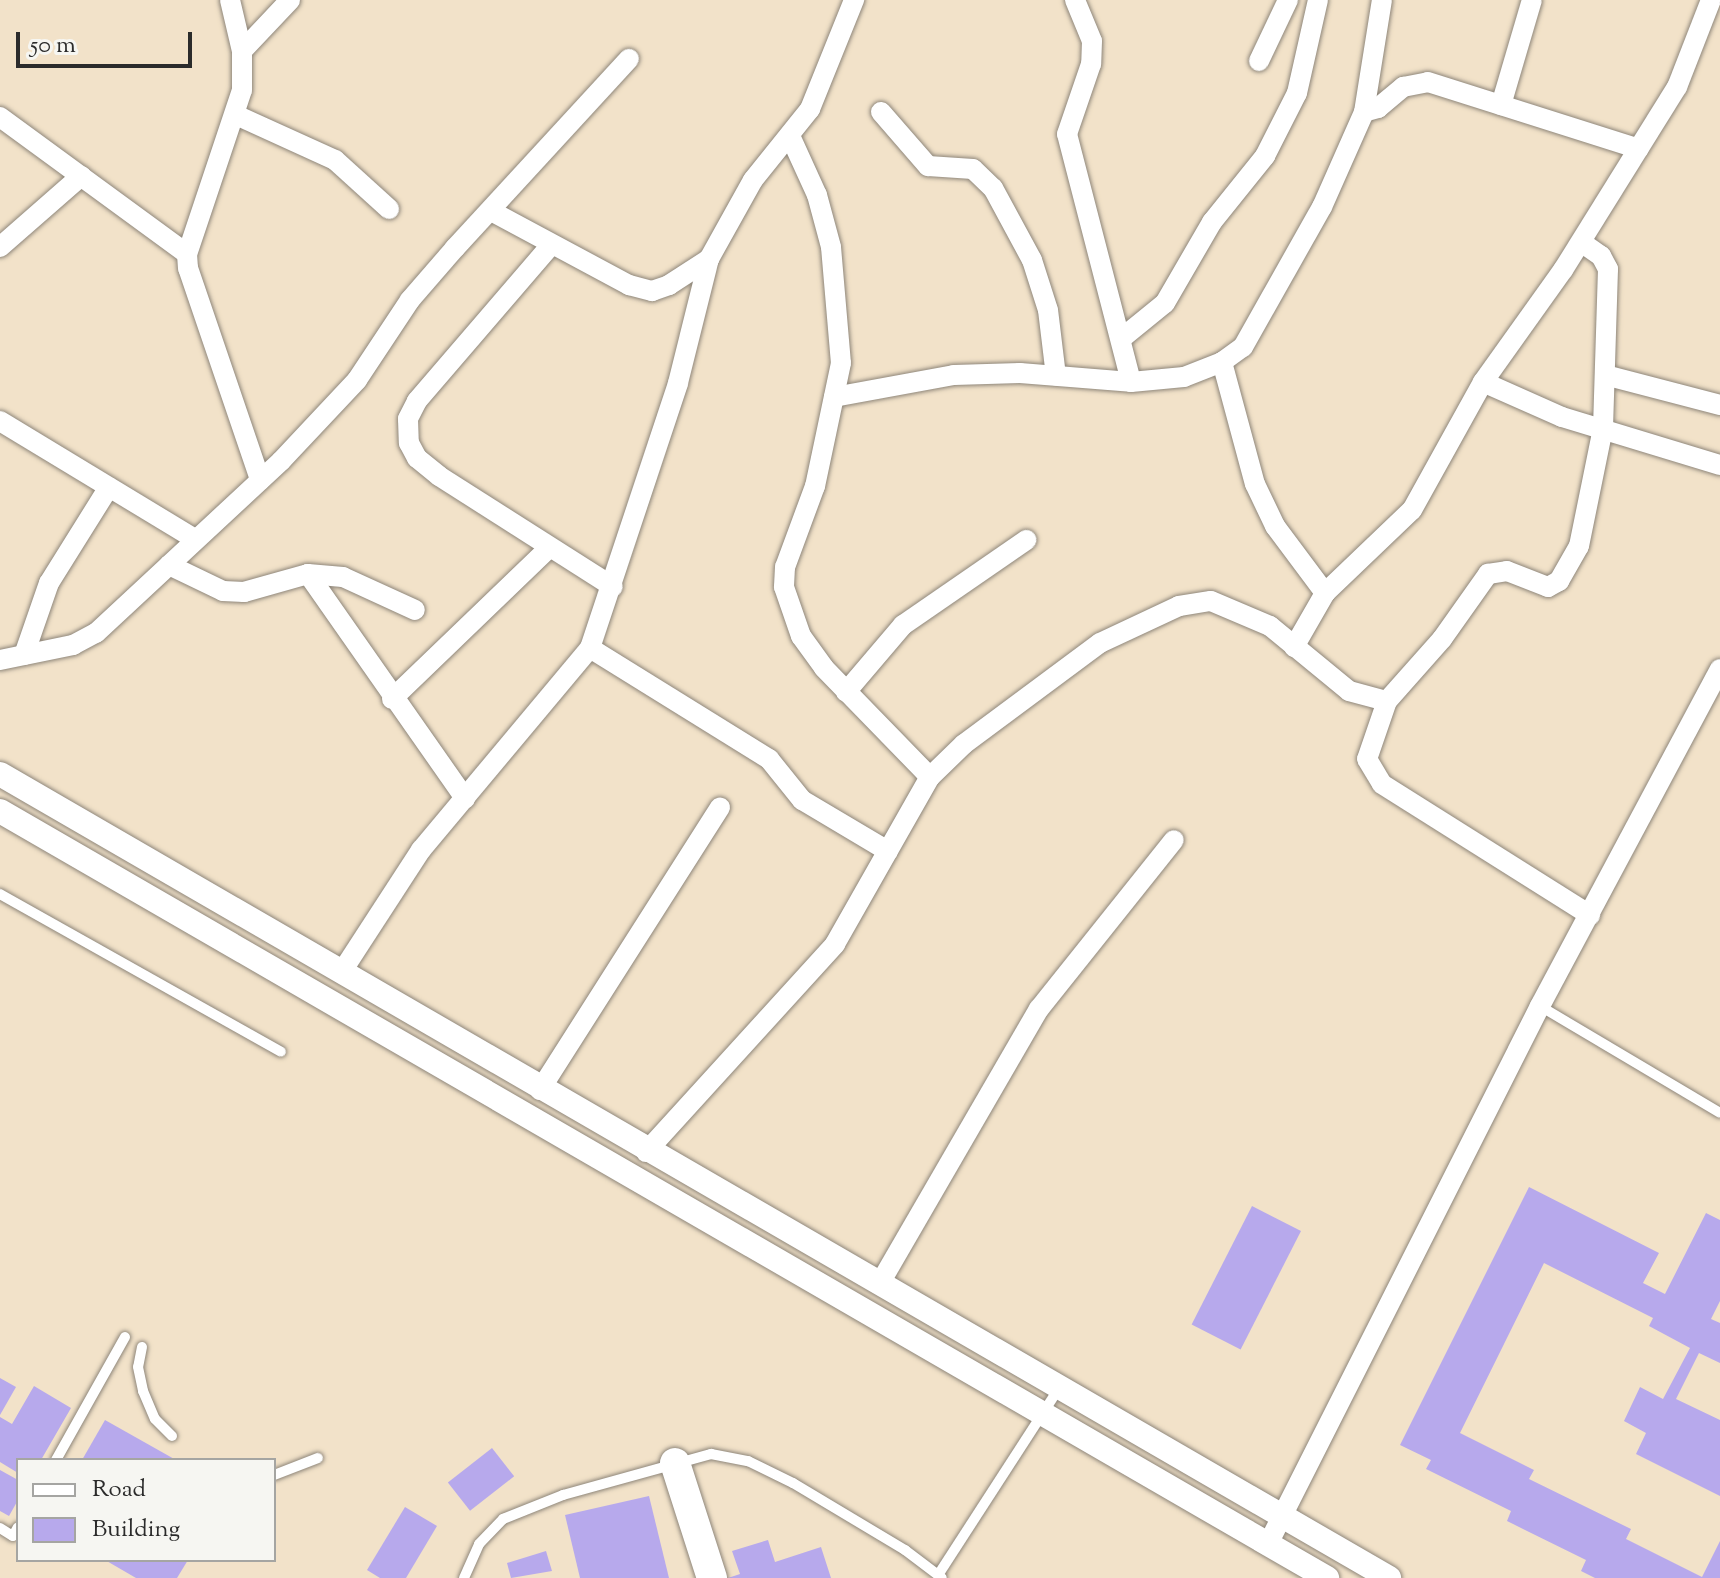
<!DOCTYPE html>
<html>
<head>
<meta charset="utf-8">
<style>
  body { margin:0 }
  #map { position:relative; width:1720px; height:1578px; overflow:hidden; background:#f2e2c9; font-family:"Sorts Mill Goudy",serif }
  div>[style] { position:absolute }
  .building>* { inset:0; background:#b7a9ec; transform-origin:0 0 }
  .roads { filter:drop-shadow(0 0 2px #8e867a) drop-shadow(0 0 2px #8e867a) }
  .service>* { height:10px; margin:-5px; padding:0 5px; transform-origin:5px; border-radius:5px; background:#fff }
  .minor>* { height:20px; margin:-10px; padding:0 10px; transform-origin:10px; border-radius:10px; background:#fff }
  .tertiary>* { height:24px; margin:-12px; padding:0 12px; transform-origin:12px; border-radius:12px; background:#fff }
  .primary>* { height:30px; margin:-15px; padding:0 15px; transform-origin:15px; border-radius:15px; background:#fff }
  span { translate:-50% -50%; white-space:nowrap; text-align:center; line-height:1.15; -webkit-text-stroke:6px #f6f6f2; paint-order:stroke }
  .legend { position:absolute; left:16px; top:1458px; width:260px; height:104px; box-sizing:border-box; background:#f6f6f2; border:2px solid #a5a5a2; margin:0; padding:10px 14px; list-style:none; font-size:24px; color:#2b2b2b }
  .legend li { display:flex; align-items:center; gap:16px; height:40px }
  .legend b { width:40px; border:2px solid #a5a5a2 }
  .scale { position:absolute; left:16px; top:32px; width:176px; height:36px; box-sizing:border-box; border:4px solid #2b2b2b; border-top:0; padding-left:10px; font-size:24px; line-height:28px; white-space:nowrap; color:#2b2b2b; -webkit-text-stroke:6px #f6f6f2; paint-order:stroke }
</style>
</head>
<body>
<div id="map">
  <div class="building">
    <div style="clip-path:polygon(1529px 1187px,1659px 1253px,1643px 1283px,1665px 1294px,1706px 1213px,1720px 1220px,1720px 1301px,1711px 1319px,1720px 1323px,1720px 1363px,1699px 1353px,1676px 1399px,1720px 1420px,1720px 1496px,1636px 1454px,1646px 1433px,1624px 1421px,1640px 1387px,1663px 1399px,1690px 1348px,1649px 1326px,1653px 1318px,1544px 1263px,1460px 1433px,1534px 1470px,1529px 1479px,1631px 1529px,1626px 1539px,1702px 1577px,1720px 1541px,1720px 1578px,1595px 1578px,1581px 1571px,1586px 1560px,1507px 1521px,1511px 1511px,1426px 1469px,1431px 1460px,1400px 1445px)"></div>
    <div style="left:1252px;top:1206px;width:55px;height:133px;rotate:27deg"></div>
    <div style="clip-path:polygon(0 1378px,16px 1387px,0 1415px)"></div>
    <div style="clip-path:polygon(34px 1386px,71px 1408px,41px 1460px,18px 1460px,18px 1473px,0 1462px,0 1417px,12px 1424px)"></div>
    <div style="clip-path:polygon(105px 1420px,176px 1460px,82px 1460px)"></div>
    <div style="left:492px;top:1448px;width:36px;height:56px;rotate:52deg"></div>
    <div style="clip-path:polygon(0 1470px,18px 1480px,18px 1500px,9px 1516px,0 1511px)"></div>
    <div style="clip-path:polygon(649px 1496px,669px 1578px,580px 1578px,565px 1515px)"></div>
    <div style="clip-path:polygon(405px 1507px,437px 1526px,406px 1578px,380px 1578px,367px 1570px)"></div>
    <div style="clip-path:polygon(768px 1540px,775px 1562px,821px 1547px,831px 1578px,728px 1578px,740px 1574px,732px 1551px)"></div>
    <div style="clip-path:polygon(546px 1551px,552px 1571px,511px 1578px,507px 1563px)"></div>
    <div style="clip-path:polygon(105px 1560px,188px 1560px,177px 1578px,136px 1578px)"></div>
  </div>
  <div class="roads">
    <div class="service">
      <div style="left:0;top:894px;width:322px;rotate:29.3deg"></div>
      <div style="left:1540px;top:1006px;width:209px;rotate:30.7deg"></div>
      <div style="left:142px;top:1347px;width:20px;rotate:101deg"></div>
      <div style="left:138px;top:1367px;width:25px;rotate:78deg"></div>
      <div style="left:143px;top:1391px;width:30px;rotate:67deg"></div>
      <div style="left:155px;top:1419px;width:24px;rotate:45deg"></div>
      <div style="left:56px;top:1460px;width:141px;rotate:-60.7deg"></div>
      <div style="left:274px;top:1475px;width:47px;rotate:-21.1deg"></div>
      <div style="left:0;top:1528px;width:15px;rotate:32deg"></div>
      <div style="left:13px;top:1536px;width:10px;rotate:-61deg"></div>
      <div style="left:940px;top:1572px;width:219px;rotate:-57.1deg"></div>
      <div style="left:464px;top:1578px;width:37px;rotate:-66deg"></div>
      <div style="left:479px;top:1544px;width:35px;rotate:-46deg"></div>
      <div style="left:503px;top:1519px;width:65px;rotate:-21.8deg"></div>
      <div style="left:563px;top:1495px;width:154px;rotate:-15.5deg"></div>
      <div style="left:711px;top:1454px;width:38px;rotate:11deg"></div>
      <div style="left:748px;top:1461px;width:50px;rotate:26.1deg"></div>
      <div style="left:793px;top:1483px;width:131px;rotate:30.9deg"></div>
      <div style="left:905px;top:1550px;width:46px;rotate:37.1deg"></div>
    </div>
    <div class="minor">
      <div style="left:230px;top:0;width:52px;rotate:76.8deg"></div>
      <div style="left:242px;top:51px;width:39px;rotate:90deg"></div>
      <div style="left:242px;top:90px;width:173px;rotate:108.5deg"></div>
      <div style="left:187px;top:254px;width:14px;rotate:86deg"></div>
      <div style="left:188px;top:268px;width:224px;rotate:71.2deg"></div>
      <div style="left:1075px;top:0;width:44px;rotate:67.5deg"></div>
      <div style="left:1092px;top:41px;width:23px;rotate:92deg"></div>
      <div style="left:1091px;top:64px;width:74px;rotate:108.9deg"></div>
      <div style="left:1067px;top:134px;width:256px;rotate:75.5deg"></div>
      <div style="left:242px;top:51px;width:70px;rotate:-46.7deg"></div>
      <div style="left:1259px;top:61px;width:68px;rotate:-64.6deg"></div>
      <div style="left:1501px;top:105px;width:109px;rotate:-73.6deg"></div>
      <div style="left:881px;top:112px;width:72px;rotate:49deg"></div>
      <div style="left:928px;top:166px;width:45px;rotate:3.8deg"></div>
      <div style="left:973px;top:169px;width:28px;rotate:44deg"></div>
      <div style="left:993px;top:188px;width:82px;rotate:61.6deg"></div>
      <div style="left:1032px;top:260px;width:52px;rotate:72.3deg"></div>
      <div style="left:1048px;top:310px;width:66px;rotate:83.1deg"></div>
      <div style="left:1364px;top:112px;width:15px;rotate:-16deg"></div>
      <div style="left:1378px;top:108px;width:33px;rotate:-40deg"></div>
      <div style="left:1403px;top:87px;width:25px;rotate:-11deg"></div>
      <div style="left:1428px;top:82px;width:221px;rotate:17.6deg"></div>
      <div style="left:236px;top:115px;width:109px;rotate:24.4deg"></div>
      <div style="left:335px;top:160px;width:73px;rotate:42.2deg"></div>
      <div style="left:0;top:117px;width:232px;rotate:36.2deg"></div>
      <div style="left:791px;top:138px;width:63px;rotate:65.5deg"></div>
      <div style="left:817px;top:195px;width:54px;rotate:74.9deg"></div>
      <div style="left:831px;top:247px;width:116px;rotate:85.1deg"></div>
      <div style="left:841px;top:363px;width:126px;rotate:101.9deg"></div>
      <div style="left:815px;top:486px;width:86px;rotate:110.3deg"></div>
      <div style="left:785px;top:567px;width:20px;rotate:93deg"></div>
      <div style="left:784px;top:587px;width:52px;rotate:70.9deg"></div>
      <div style="left:801px;top:636px;width:39px;rotate:54deg"></div>
      <div style="left:824px;top:668px;width:152px;rotate:45.8deg"></div>
      <div style="left:491px;top:211px;width:157px;rotate:28.2deg"></div>
      <div style="left:629px;top:285px;width:24px;rotate:15deg"></div>
      <div style="left:652px;top:291px;width:18px;rotate:-19deg"></div>
      <div style="left:669px;top:285px;width:48px;rotate:-33deg"></div>
      <div style="left:709px;top:259px;width:90px;rotate:-60.9deg"></div>
      <div style="left:753px;top:180px;width:91px;rotate:-51.2deg"></div>
      <div style="left:810px;top:109px;width:118px;rotate:-68deg"></div>
      <div style="left:551px;top:245px;width:206px;rotate:130.7deg"></div>
      <div style="left:417px;top:401px;width:20px;rotate:117deg"></div>
      <div style="left:408px;top:419px;width:24px;rotate:88deg"></div>
      <div style="left:409px;top:443px;width:17px;rotate:62deg"></div>
      <div style="left:417px;top:458px;width:28px;rotate:39deg"></div>
      <div style="left:439px;top:476px;width:206px;rotate:32.5deg"></div>
      <div style="left:0;top:247px;width:108px;rotate:-41.2deg"></div>
      <div style="left:1122px;top:338px;width:55px;rotate:-39.1deg"></div>
      <div style="left:1165px;top:303px;width:94px;rotate:-59.9deg"></div>
      <div style="left:1212px;top:222px;width:85px;rotate:-51.2deg"></div>
      <div style="left:1265px;top:156px;width:71px;rotate:-63.1deg"></div>
      <div style="left:1297px;top:93px;width:95px;rotate:-77.3deg"></div>
      <div style="left:1222px;top:362px;width:126px;rotate:74.9deg"></div>
      <div style="left:1255px;top:484px;width:47px;rotate:64.5deg"></div>
      <div style="left:1275px;top:526px;width:84px;rotate:53.3deg"></div>
      <div style="left:1605px;top:375px;width:119px;rotate:14.6deg"></div>
      <div style="left:1483px;top:382px;width:86px;rotate:23.9deg"></div>
      <div style="left:1562px;top:417px;width:165px;rotate:16.9deg"></div>
      <div style="left:834px;top:397px;width:122px;rotate:-10.4deg"></div>
      <div style="left:954px;top:375px;width:66px;rotate:-1.7deg"></div>
      <div style="left:1020px;top:373px;width:111px;rotate:4.6deg"></div>
      <div style="left:1131px;top:382px;width:53px;rotate:-5.4deg"></div>
      <div style="left:1184px;top:377px;width:41px;rotate:-21.5deg"></div>
      <div style="left:1222px;top:362px;width:26px;rotate:-36deg"></div>
      <div style="left:1243px;top:347px;width:161px;rotate:-60.6deg"></div>
      <div style="left:1322px;top:207px;width:104px;rotate:-66.1deg"></div>
      <div style="left:1364px;top:112px;width:113px;rotate:-80.9deg"></div>
      <div style="left:0;top:421px;width:228px;rotate:31.2deg"></div>
      <div style="left:169px;top:565px;width:60px;rotate:25.7deg"></div>
      <div style="left:223px;top:591px;width:21px;rotate:3deg"></div>
      <div style="left:244px;top:592px;width:66px;rotate:-15.7deg"></div>
      <div style="left:308px;top:574px;width:35px;rotate:5deg"></div>
      <div style="left:343px;top:577px;width:79px;rotate:24.6deg"></div>
      <div style="left:308px;top:574px;width:274px;rotate:55deg"></div>
      <div style="left:1294px;top:647px;width:62px;rotate:-60.1deg"></div>
      <div style="left:1325px;top:593px;width:120px;rotate:-43.7deg"></div>
      <div style="left:1412px;top:510px;width:146px;rotate:-61deg"></div>
      <div style="left:1483px;top:382px;width:138px;rotate:-54.5deg"></div>
      <div style="left:1563px;top:270px;width:216px;rotate:-58.1deg"></div>
      <div style="left:1677px;top:87px;width:93px;rotate:-68.7deg"></div>
      <div style="left:590px;top:648px;width:211px;rotate:31.8deg"></div>
      <div style="left:769px;top:759px;width:53px;rotate:51.2deg"></div>
      <div style="left:802px;top:800px;width:100px;rotate:30.7deg"></div>
      <div style="left:24px;top:655px;width:76px;rotate:-70.9deg"></div>
      <div style="left:49px;top:583px;width:113px;rotate:-58deg"></div>
      <div style="left:0;top:660px;width:75px;rotate:-11.6deg"></div>
      <div style="left:73px;top:645px;width:26px;rotate:-28deg"></div>
      <div style="left:96px;top:633px;width:253px;rotate:-42.9deg"></div>
      <div style="left:281px;top:461px;width:111px;rotate:-46.8deg"></div>
      <div style="left:357px;top:380px;width:96px;rotate:-56.5deg"></div>
      <div style="left:410px;top:300px;width:69px;rotate:-49.1deg"></div>
      <div style="left:455px;top:248px;width:257px;rotate:-47.4deg"></div>
      <div style="left:846px;top:692px;width:88px;rotate:-49.6deg"></div>
      <div style="left:903px;top:625px;width:150px;rotate:-34.6deg"></div>
      <div style="left:392px;top:699px;width:219px;rotate:-43.9deg"></div>
      <div style="left:1387px;top:701px;width:61px;rotate:109deg"></div>
      <div style="left:1367px;top:759px;width:29px;rotate:59deg"></div>
      <div style="left:1382px;top:784px;width:246px;rotate:32.2deg"></div>
      <div style="left:341px;top:973px;width:147px;rotate:-57deg"></div>
      <div style="left:421px;top:850px;width:263px;rotate:-50.1deg"></div>
      <div style="left:590px;top:648px;width:279px;rotate:-71.6deg"></div>
      <div style="left:678px;top:383px;width:128px;rotate:-76deg"></div>
      <div style="left:540px;top:1090px;width:335px;rotate:-57.5deg"></div>
      <div style="left:646px;top:1152px;width:281px;rotate:-47.7deg"></div>
      <div style="left:835px;top:944px;width:192px;rotate:-60.4deg"></div>
      <div style="left:930px;top:777px;width:47px;rotate:-44.1deg"></div>
      <div style="left:964px;top:744px;width:169px;rotate:-36.6deg"></div>
      <div style="left:1100px;top:643px;width:87px;rotate:-25.1deg"></div>
      <div style="left:1179px;top:606px;width:32px;rotate:-9deg"></div>
      <div style="left:1211px;top:601px;width:64px;rotate:23deg"></div>
      <div style="left:1270px;top:626px;width:102px;rotate:39.4deg"></div>
      <div style="left:1349px;top:691px;width:39px;rotate:15deg"></div>
      <div style="left:1387px;top:701px;width:83px;rotate:-48.4deg"></div>
      <div style="left:1442px;top:639px;width:80px;rotate:-54.7deg"></div>
      <div style="left:1488px;top:574px;width:19px;rotate:-9deg"></div>
      <div style="left:1507px;top:571px;width:44px;rotate:21.3deg"></div>
      <div style="left:1548px;top:587px;width:13px;rotate:-29deg"></div>
      <div style="left:1559px;top:581px;width:40px;rotate:-60.3deg"></div>
      <div style="left:1579px;top:546px;width:120px;rotate:-78.5deg"></div>
      <div style="left:1603px;top:428px;width:159px;rotate:-88.2deg"></div>
      <div style="left:1608px;top:269px;width:15px;rotate:-118deg"></div>
      <div style="left:1601px;top:256px;width:24px;rotate:-145deg"></div>
      <div style="left:880px;top:1283px;width:317px;rotate:-59.9deg"></div>
      <div style="left:1039px;top:1009px;width:216px;rotate:-51.4deg"></div>
      <div style="left:1268px;top:1544px;width:603px;rotate:-63.18deg"></div>
      <div style="left:1540px;top:1006px;width:382px;rotate:-61.9deg"></div>
    </div>
    <div class="tertiary">
      <div style="left:0;top:774px;width:1605px;rotate:30.06deg"></div>
      <div style="left:0;top:811px;width:1533px;rotate:30.03deg"></div>
    </div>
    <div class="primary">
      <div style="left:675px;top:1463px;width:121px;rotate:72.2deg"></div>
    </div>
  </div>
  <ul class="legend">
  <li><b style="height:10px;background:#fff"></b>Road</li>
  <li><b style="height:22px;background:#b7a9ec"></b>Building</li>
  </ul>
  <div class="scale">50 m</div>
</div>
</body>
</html>
